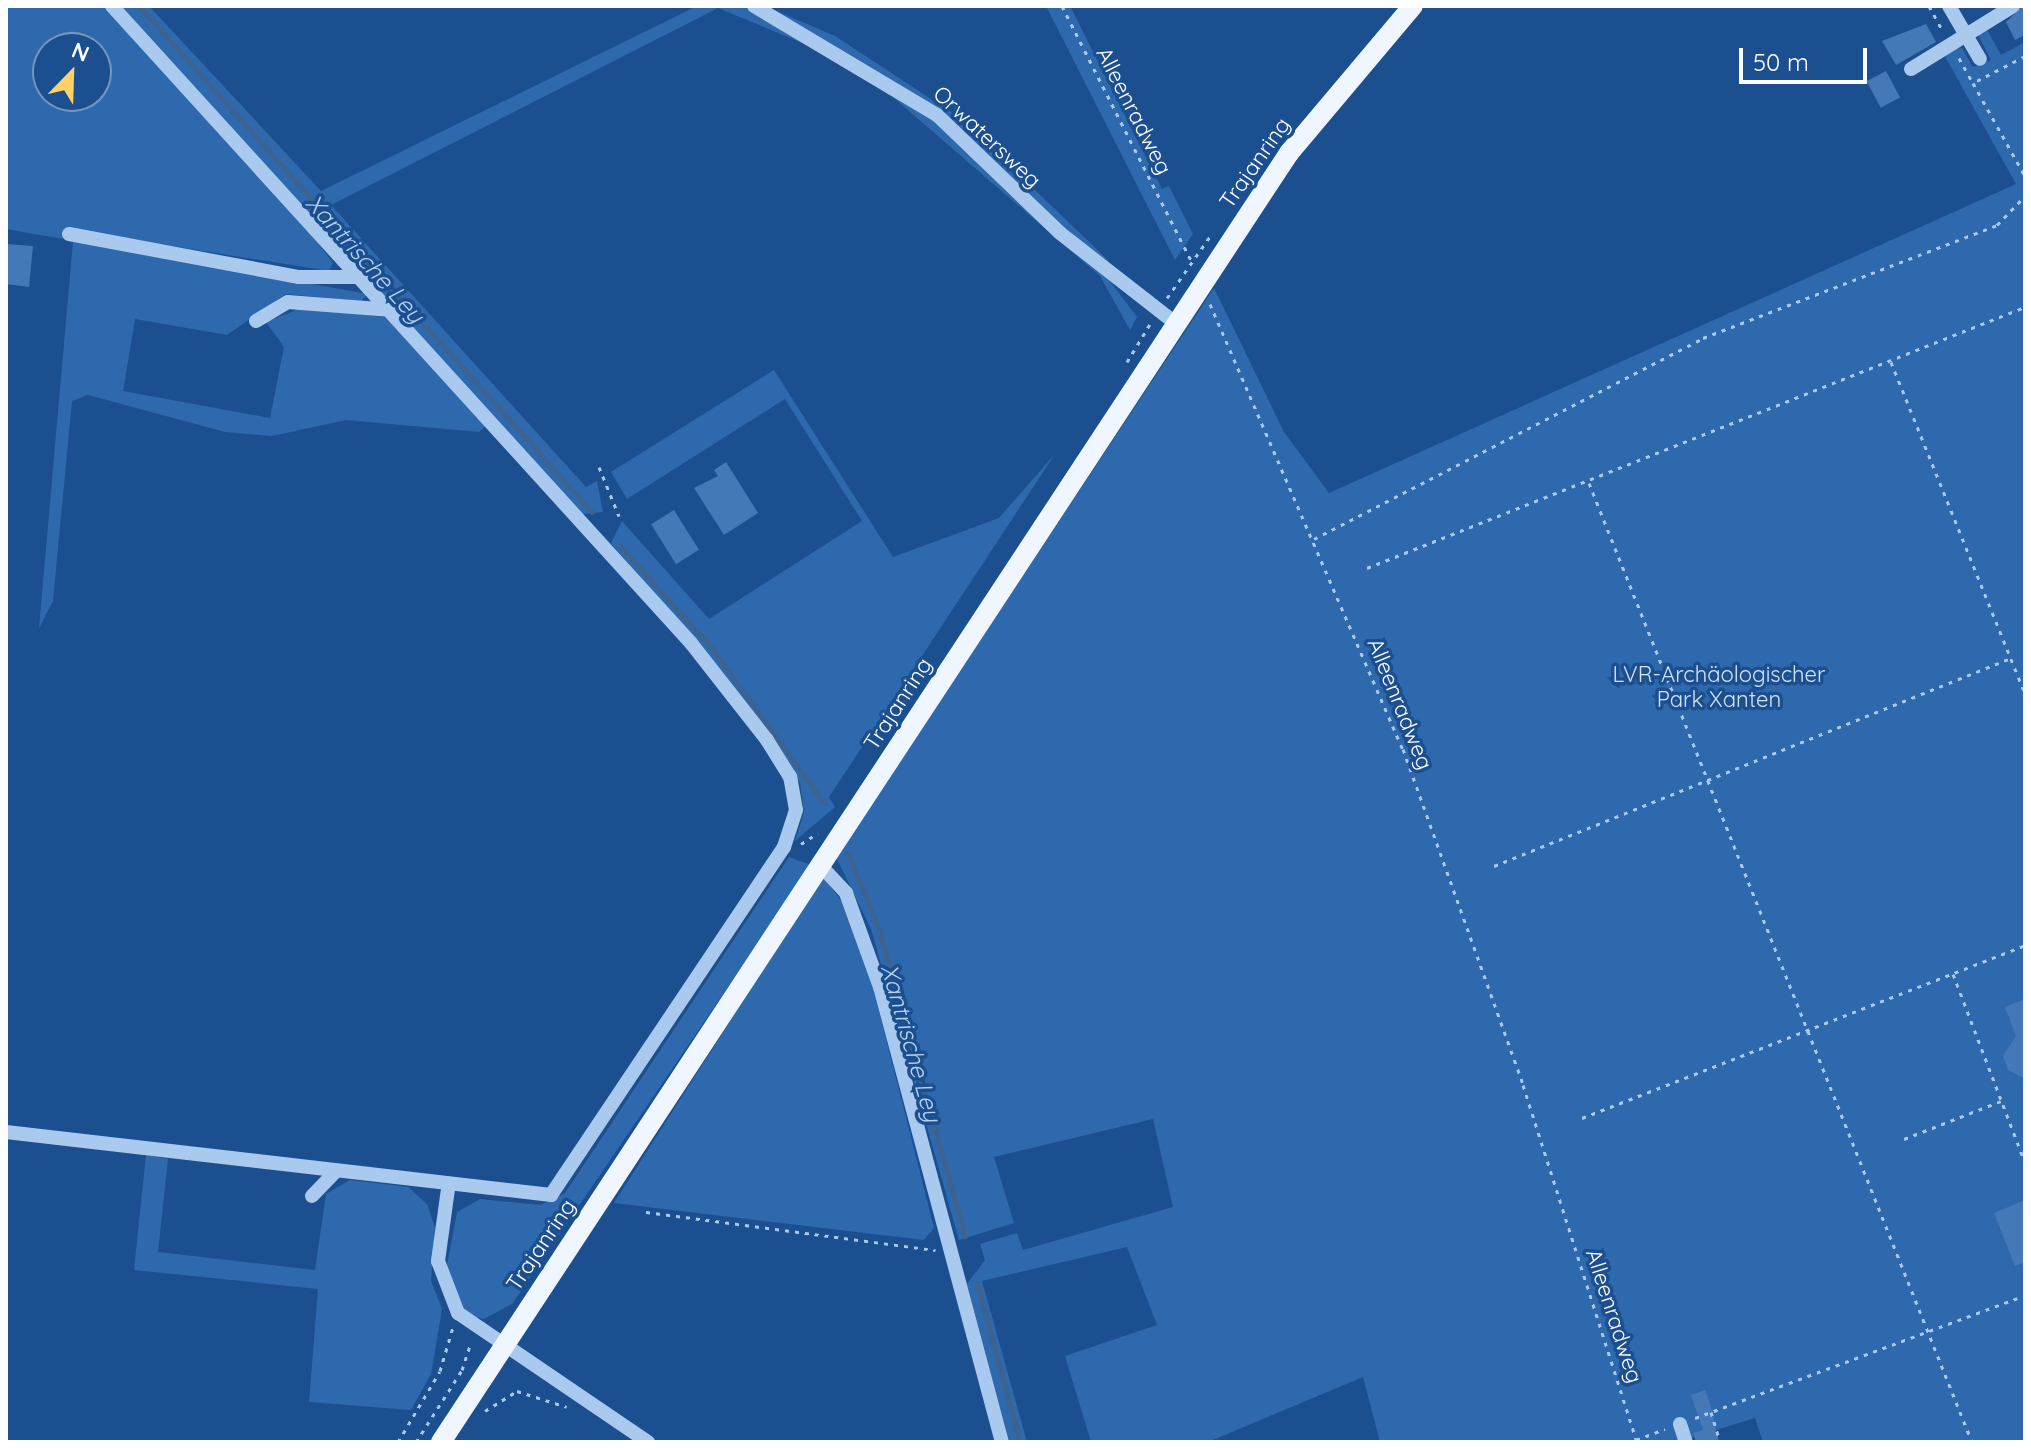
<!DOCTYPE html>
<html>
<head>
<meta charset="utf-8">
<style>
  body { margin:0 }
  #map { position:relative; width:2031px; height:1448px; overflow:hidden; background:#1b4f8f; font-family:Quicksand,sans-serif }
  div>[style] { position:absolute }
  .green>* { inset:0; background:#2e69ad }
  .stream>* { height:5px; margin:-2.5px; padding:0 2.5px; transform-origin:2.5px; border-radius:2.5px; background:#3c6290 }
  .building>* { inset:0; background:#4478b7; transform-origin:0 0 }
  .path>* { height:3px; margin-top:-1.5px; transform-origin:0; background:repeating-linear-gradient(90deg,#a9c9ee 0 4px,transparent 0 10px) }
  .minor>* { height:14px; margin:-7px; padding:0 7px; transform-origin:7px; border-radius:7px; background:#a9c9ee }
  .major>* { height:20px; margin:-10px; padding:0 10px; transform-origin:10px; border-radius:10px; background:#f0f6ff }
  span { translate:-50% -50%; white-space:nowrap; text-align:center; line-height:1.15; -webkit-text-stroke:7px #1b4f8f; paint-order:stroke }
  .street-label { font-size:22px; color:#fff }
  .park-label { font-size:22px; color:#cfe3fa }
  .water-label { font-size:24px; color:#b5d3f5; font-style:italic }
  .frame { position:absolute; inset:0; border:8px solid #fff; pointer-events:none }
  .north { position:absolute; left:32px; top:32px; width:80px; height:80px; box-sizing:border-box; background:#1b4f8f; border:2px solid #7695bc; border-radius:50%; rotate:23deg; font-size:22px; font-weight:700; line-height:32px; text-align:center; color:#fff }
  .north::after { content:''; display:block; margin:auto; width:28px; height:36px; background:#ffd166; clip-path:polygon(50% 0,100% 100%,50% 72%,0 100%) }
  .scale { position:absolute; left:1739px; top:48px; width:128px; height:36px; box-sizing:border-box; border:4px solid #fff; border-top:0; padding-left:10px; font-size:24px; line-height:28px; white-space:nowrap; color:#fff; -webkit-text-stroke:6px #1b4f8f; paint-order:stroke }
</style>
</head>
<body>
<div id="map">
  <div class="green">
    <div style="clip-path:polygon(evenodd,6px 6px,104px 6px,301px 221px,333px 263px,329px 271px,64px 229px,63px 239px,6px 229px,6px 6px,48px 48px,96px 48px,96px 96px,48px 96px,48px 48px)"></div>
    <div style="clip-path:polygon(119px 6px,149px 6px,321px 191px,697px 6px,744px 6px,765px 15px,932px 116px,1100px 268px,1137px 317px,1130px 330px,1100px 276px,894px 98px,824px 52px,718px 8px,331px 205px,586px 487px,597px 481px,603px 512px,582px 514px)"></div>
    <div style="clip-path:polygon(765px 6px,835px 36px,960px 118px,1109px 261px,1088px 250px,929px 103px)"></div>
    <div style="clip-path:polygon(1046px 6px,1070px 6px,1162px 189px,1169px 186px,1193px 234px,1175px 260px)"></div>
    <div style="clip-path:polygon(1985px 26px,2001px 55px,2025px 42px,2025px 1442px,1763px 1442px,1755px 1418px,1677px 1442px,1380px 1442px,1363px 1377px,1208px 1442px,1091px 1442px,1065px 1356px,1157px 1325px,1127px 1247px,982px 1281px,1027px 1442px,1009px 1442px,967px 1284px,985px 1260px,980px 1244px,1017px 1233px,1023px 1250px,1173px 1207px,1153px 1119px,994px 1157px,1014px 1223px,959px 1240px,871px 929px,836px 857px,1214px 288px,1284px 432px,1329px 493px,2016px 184px,1942px 51px,1962px 48px,1973px 67px,1991px 60px,1978px 35px)"></div>
    <div style="clip-path:polygon(73px 241px,368px 294px,361px 301px,286px 294px,227px 335px,135px 319px,123px 391px,270px 418px,284px 347px,266px 322px,304px 307px,391px 318px,487px 425px,479px 432px,346px 420px,272px 436px,225px 432px,88px 395px,72px 401px,53px 601px,39px 628px)"></div>
    <div style="clip-path:polygon(774px 370px,893px 557px,999px 518px,1055px 454px,829px 797px,835px 807px,795px 841px,804px 812px,800px 783px,756px 717px,611px 543px,622px 521px,709px 619px,862px 521px,785px 399px,627px 499px,611px 472px)"></div>
    <div style="clip-path:polygon(789px 857px,811px 865px,512px 1304px,484px 1319px,471px 1316px,460px 1307px,446px 1271px,457px 1212px,480px 1199px,541px 1205px,565px 1193px)"></div>
    <div style="clip-path:polygon(823px 876px,847px 909px,872px 983px,934px 1228px,924px 1240px,614px 1203px)"></div>
    <div style="clip-path:polygon(146px 1155px,168px 1159px,158px 1252px,315px 1270px,326px 1194px,350px 1180px,408px 1187px,427px 1204px,435px 1227px,431px 1281px,442px 1309px,431px 1374px,411px 1410px,309px 1402px,318px 1289px,134px 1270px)"></div>
  </div>
  <div class="stream">
    <div style="left:139px;top:6px;width:679px;rotate:48.16deg"></div>
    <div style="left:620px;top:546px;width:136px;rotate:48deg"></div>
    <div style="left:711px;top:647px;width:193px;rotate:54.1deg"></div>
    <div style="left:848px;top:853px;width:82px;rotate:67.8deg"></div>
    <div style="left:879px;top:929px;width:319px;rotate:74.4deg"></div>
    <div style="left:977px;top:1283px;width:165px;rotate:74.9deg"></div>
  </div>
  <div class="building">
    <div style="clip-path:polygon(2023px 6px,2025px 35px,2015px 40px,2006px 22px)"></div>
    <div style="clip-path:polygon(1926px 24px,1936px 42px,1896px 65px,1882px 41px)"></div>
    <div style="left:1886px;top:71px;width:30px;height:22px;rotate:62deg"></div>
    <div style="clip-path:polygon(6px 244px,33px 246px,29px 287px,6px 284px)"></div>
    <div style="clip-path:polygon(726px 462px,758px 513px,724px 535px,694px 488px,718px 476px,714px 470px)"></div>
    <div style="left:674px;top:510px;width:47px;height:27px;rotate:58deg"></div>
    <div style="clip-path:polygon(2025px 999px,2025px 1079px,2008px 1070px,2003px 1056px,2016px 1036px,2005px 1007px)"></div>
    <div style="clip-path:polygon(2025px 1200px,2025px 1262px,2015px 1266px,1994px 1213px)"></div>
    <div style="clip-path:polygon(1705px 1390px,1710px 1403px,1719px 1442px,1696px 1442px,1693px 1433px,1703px 1430px,1691px 1395px)"></div>
  </div>
  <div class="path">
    <div style="left:1062px;top:6px;width:289px;rotate:63.1deg"></div>
    <div style="left:1929px;top:6px;width:29px;rotate:61deg"></div>
    <div style="left:2025px;top:56px;width:59px;rotate:152.6deg"></div>
    <div style="left:1973px;top:83px;width:107px;rotate:60.8deg"></div>
    <div style="left:1959px;top:58px;width:29px;rotate:61deg"></div>
    <div style="left:1167px;top:298px;width:77px;rotate:-55.1deg"></div>
    <div style="left:1210px;top:304px;width:485px;rotate:66.6deg"></div>
    <div style="left:1403px;top:749px;width:357px;rotate:70.3deg"></div>
    <div style="left:1523px;top:1085px;width:375px;rotate:72.3deg"></div>
    <div style="left:1127px;top:362px;width:44px;rotate:-58.8deg"></div>
    <div style="left:1891px;top:362px;width:357px;rotate:68deg"></div>
    <div style="left:599px;top:467px;width:53px;rotate:67.8deg"></div>
    <div style="left:1589px;top:483px;width:1033px;rotate:68.23deg"></div>
    <div style="left:1314px;top:539px;width:438px;rotate:-27.3deg"></div>
    <div style="left:1703px;top:338px;width:315px;rotate:-21deg"></div>
    <div style="left:1997px;top:225px;width:40px;rotate:-46deg"></div>
    <div style="left:1367px;top:568px;width:708px;rotate:-21.64deg"></div>
    <div style="left:801px;top:844px;width:20px;rotate:-33deg"></div>
    <div style="left:1494px;top:866px;width:557px;rotate:-21.92deg"></div>
    <div style="left:1953px;top:974px;width:202px;rotate:69.1deg"></div>
    <div style="left:1582px;top:1118px;width:476px;rotate:-21.3deg"></div>
    <div style="left:1904px;top:1139px;width:104px;rotate:-21.4deg"></div>
    <div style="left:646px;top:1212px;width:292px;rotate:7.5deg"></div>
    <div style="left:485px;top:1411px;width:38px;rotate:-32deg"></div>
    <div style="left:517px;top:1391px;width:52px;rotate:17.7deg"></div>
    <div style="left:1711px;top:1412px;width:31px;rotate:73deg"></div>
    <div style="left:1695px;top:1418px;width:352px;rotate:-20.4deg"></div>
    <div style="left:1636px;top:1440px;width:31px;rotate:-21deg"></div>
    <div style="left:398px;top:1442px;width:82px;rotate:-59.4deg"></div>
    <div style="left:440px;top:1371px;width:46px;rotate:-73.5deg"></div>
    <div style="left:416px;top:1442px;width:85px;rotate:-57.4deg"></div>
    <div style="left:462px;top:1370px;width:29px;rotate:-72deg"></div>
  </div>
  <div class="minor">
    <div style="left:754px;top:6px;width:213px;rotate:30.8deg"></div>
    <div style="left:937px;top:115px;width:170px;rotate:43.8deg"></div>
    <div style="left:1060px;top:233px;width:146px;rotate:38deg"></div>
    <div style="left:1949px;top:6px;width:61px;rotate:59.7deg"></div>
    <div style="left:1911px;top:69px;width:120px;rotate:-31.7deg"></div>
    <div style="left:69px;top:234px;width:234px;rotate:10.6deg"></div>
    <div style="left:299px;top:277px;width:63px"></div>
    <div style="left:256px;top:321px;width:37px;rotate:-31deg"></div>
    <div style="left:288px;top:302px;width:104px;rotate:4.4deg"></div>
    <div style="left:821px;top:866px;width:37px;rotate:47deg"></div>
    <div style="left:846px;top:893px;width:100px;rotate:70.1deg"></div>
    <div style="left:880px;top:987px;width:471px;rotate:75deg"></div>
    <div style="left:6px;top:1132px;width:549px;rotate:6.59deg"></div>
    <div style="left:551px;top:1195px;width:419px;rotate:-56.2deg"></div>
    <div style="left:784px;top:847px;width:39px;rotate:-72deg"></div>
    <div style="left:796px;top:810px;width:34px;rotate:-100deg"></div>
    <div style="left:790px;top:777px;width:44px;rotate:-121.9deg"></div>
    <div style="left:767px;top:740px;width:123px;rotate:-128.1deg"></div>
    <div style="left:691px;top:643px;width:861px;rotate:-132.27deg"></div>
    <div style="left:448px;top:1189px;width:73px;rotate:97.9deg"></div>
    <div style="left:438px;top:1261px;width:56px;rotate:69deg"></div>
    <div style="left:458px;top:1313px;width:230px;rotate:34.2deg"></div>
    <div style="left:312px;top:1196px;width:33px;rotate:-46deg"></div>
    <div style="left:1680px;top:1424px;width:19px;rotate:72deg"></div>
  </div>
  <div class="major">
    <div style="left:441px;top:1442px;width:1543px;rotate:-56.66deg"></div>
    <div style="left:1289px;top:153px;width:192px;rotate:-49.9deg"></div>
  </div>
  <div class="street-label">
    <span style="left:1134px;top:111px;rotate:63deg">Alleenradweg</span>
    <span style="left:987px;top:137px;rotate:43deg">Orwatersweg</span>
    <span style="left:1255px;top:163px;rotate:-55deg">Trajanring</span>
    <span style="left:898px;top:704px;rotate:-57deg">Trajanring</span>
    <span style="left:1400px;top:704px;rotate:68deg">Alleenradweg</span>
    <span style="left:541px;top:1245px;rotate:-56deg">Trajanring</span>
    <span style="left:1614px;top:1316px;rotate:72deg">Alleenradweg</span>
  </div>
  <div class="park-label">
    <span style="left:1719px;top:687px">LVR-Archäologischer<br>Park Xanten</span>
  </div>
  <div class="water-label">
    <span style="left:365px;top:259px;rotate:48deg">Xantrische Ley</span>
    <span style="left:911px;top:1043px;rotate:74deg">Xantrische Ley</span>
  </div>
  <div class="frame"></div>
  <div class="north">N</div>
  <div class="scale">50 m</div>
</div>
</body>
</html>
